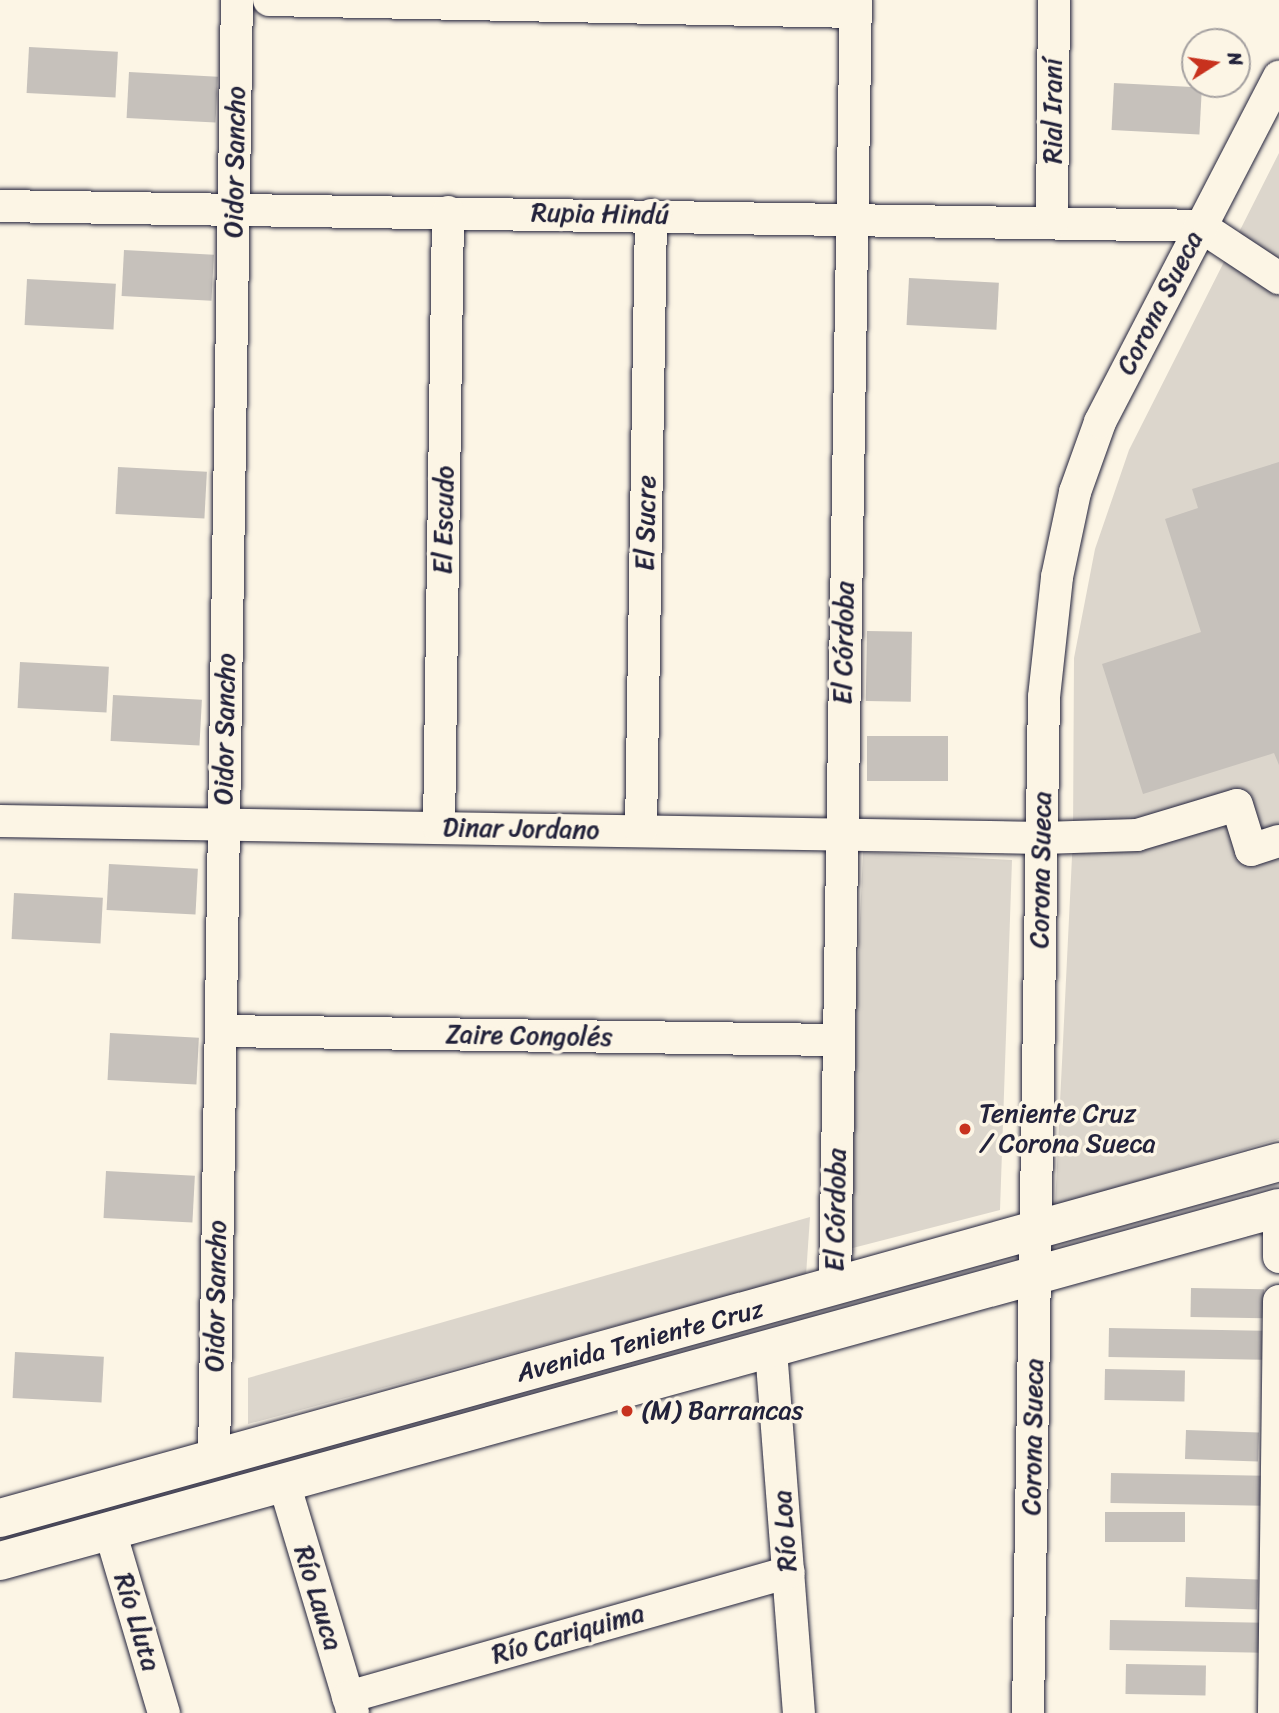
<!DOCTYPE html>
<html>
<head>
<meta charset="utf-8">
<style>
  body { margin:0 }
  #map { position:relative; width:1279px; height:1713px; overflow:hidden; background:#fcf5e5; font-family:Sriracha,sans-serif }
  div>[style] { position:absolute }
  .green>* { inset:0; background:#dcd6cc }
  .building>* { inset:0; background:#c6c1bb; transform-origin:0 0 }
  .roads { filter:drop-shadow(0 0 2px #22223b) drop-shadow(0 0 2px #22223b) }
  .minor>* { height:32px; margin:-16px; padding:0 16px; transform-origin:16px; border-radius:16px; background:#fcf5e5 }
  .major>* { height:38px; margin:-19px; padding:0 19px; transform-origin:19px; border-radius:19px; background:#fcf5e5 }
  .dots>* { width:19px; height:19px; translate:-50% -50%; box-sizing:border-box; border:4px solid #fcf5e5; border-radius:50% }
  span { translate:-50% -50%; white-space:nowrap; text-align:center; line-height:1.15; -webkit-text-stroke:7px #fcf5e5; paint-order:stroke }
  .street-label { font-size:26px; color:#22223b }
  .poi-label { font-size:26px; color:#22223b }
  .left { translate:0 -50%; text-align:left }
  .north { position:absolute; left:1181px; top:28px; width:70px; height:70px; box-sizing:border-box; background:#fcf5e5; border:2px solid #a5a1a1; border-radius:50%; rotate:78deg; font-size:19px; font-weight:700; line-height:28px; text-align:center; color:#22223b }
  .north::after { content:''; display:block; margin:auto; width:24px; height:32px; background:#c8321e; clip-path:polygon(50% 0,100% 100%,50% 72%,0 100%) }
</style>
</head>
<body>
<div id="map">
  <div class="green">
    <div style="clip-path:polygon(1279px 153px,1279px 1139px,1055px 1206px,1073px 836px,1074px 658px,1095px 549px,1129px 450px)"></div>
    <div style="clip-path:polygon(863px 852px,1012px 860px,1000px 1210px,845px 1250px)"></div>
    <div style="clip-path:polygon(810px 1217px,806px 1275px,248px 1424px,248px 1378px)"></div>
  </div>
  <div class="building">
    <div style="left:29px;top:47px;width:89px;height:46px;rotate:3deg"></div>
    <div style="left:129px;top:72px;width:89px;height:46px;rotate:3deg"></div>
    <div style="left:1114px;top:83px;width:88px;height:47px;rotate:3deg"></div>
    <div style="left:124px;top:250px;width:90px;height:46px;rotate:3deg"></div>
    <div style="left:909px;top:278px;width:90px;height:47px;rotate:3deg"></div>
    <div style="left:27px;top:279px;width:89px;height:46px;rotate:3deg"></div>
    <div style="clip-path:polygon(1279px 462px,1279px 765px,1274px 753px,1143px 794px,1102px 664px,1201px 632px,1165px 519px,1198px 508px,1192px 489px)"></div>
    <div style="left:118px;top:467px;width:89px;height:47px;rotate:3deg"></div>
    <div style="left:867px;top:631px;width:45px;height:70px;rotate:1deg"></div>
    <div style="left:20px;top:662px;width:89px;height:46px;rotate:3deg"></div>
    <div style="left:113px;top:695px;width:89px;height:46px;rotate:3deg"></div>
    <div style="left:867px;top:736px;width:81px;height:45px"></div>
    <div style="left:109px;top:864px;width:89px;height:46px;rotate:3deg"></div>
    <div style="left:14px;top:893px;width:89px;height:46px;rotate:3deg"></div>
    <div style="left:110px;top:1033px;width:89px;height:47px;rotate:3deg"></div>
    <div style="left:106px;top:1171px;width:89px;height:47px;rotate:3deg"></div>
    <div style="left:1191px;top:1288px;width:73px;height:29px;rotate:1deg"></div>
    <div style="left:1109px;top:1328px;width:154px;height:29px;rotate:1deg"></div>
    <div style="left:15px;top:1352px;width:89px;height:46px;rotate:3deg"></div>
    <div style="left:1105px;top:1369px;width:80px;height:31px;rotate:1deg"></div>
    <div style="left:1186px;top:1430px;width:73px;height:29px;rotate:2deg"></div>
    <div style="left:1111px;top:1473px;width:153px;height:30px;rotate:1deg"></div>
    <div style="left:1105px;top:1512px;width:80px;height:30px"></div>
    <div style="left:1186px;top:1577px;width:72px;height:30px;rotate:2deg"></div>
    <div style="left:1110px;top:1620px;width:154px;height:30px;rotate:1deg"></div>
    <div style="left:1126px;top:1664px;width:80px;height:30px;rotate:1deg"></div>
  </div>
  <div class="roads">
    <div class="minor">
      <div style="left:269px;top:0;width:586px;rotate:1.17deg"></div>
      <div style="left:0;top:206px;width:1200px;rotate:0.95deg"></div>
      <div style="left:1200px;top:226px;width:95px;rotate:33.4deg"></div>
      <div style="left:1052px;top:223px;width:223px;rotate:-89.5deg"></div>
      <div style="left:0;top:821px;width:1042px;rotate:0.93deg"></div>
      <div style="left:1042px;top:838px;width:95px;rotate:-1.8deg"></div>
      <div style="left:1137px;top:835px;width:104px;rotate:-16.7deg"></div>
      <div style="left:1237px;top:805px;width:47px;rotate:72.7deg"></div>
      <div style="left:1251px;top:850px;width:29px;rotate:-18deg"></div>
      <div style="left:439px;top:828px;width:616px;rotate:-89.16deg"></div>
      <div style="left:641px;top:831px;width:616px;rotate:-89.07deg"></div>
      <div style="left:221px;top:1031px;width:617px;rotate:0.84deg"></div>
      <div style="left:1279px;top:1208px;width:49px;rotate:90deg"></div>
      <div style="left:835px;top:1287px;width:1287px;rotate:-89.07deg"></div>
      <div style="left:771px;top:1350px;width:364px;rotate:85.6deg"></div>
      <div style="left:214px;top:1459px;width:1459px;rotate:-89.1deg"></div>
      <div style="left:284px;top:1483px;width:240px;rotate:73.3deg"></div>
      <div style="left:110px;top:1531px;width:190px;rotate:73.5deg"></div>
      <div style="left:348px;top:1697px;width:458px;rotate:-15.8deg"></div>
      <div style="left:1028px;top:1713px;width:1016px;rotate:-89.1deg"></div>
      <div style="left:1044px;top:697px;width:121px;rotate:-83.8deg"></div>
      <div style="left:1057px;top:577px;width:87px;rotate:-78deg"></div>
      <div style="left:1075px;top:492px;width:74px;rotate:-70.3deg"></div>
      <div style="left:1100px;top:422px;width:389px;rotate:-62.6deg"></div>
      <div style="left:1274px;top:1713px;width:412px;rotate:-89.3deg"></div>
    </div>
    <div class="major">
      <div style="left:0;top:1518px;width:1328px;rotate:-15.55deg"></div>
      <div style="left:0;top:1561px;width:1327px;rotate:-15.43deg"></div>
    </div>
  </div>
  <div class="dots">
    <div style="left:965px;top:1129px;background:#c8321e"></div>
    <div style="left:627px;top:1411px;background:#c8321e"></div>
  </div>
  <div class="street-label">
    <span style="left:1053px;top:111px;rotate:-90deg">Rial Iraní</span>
    <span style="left:235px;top:162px;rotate:-89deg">Oidor Sancho</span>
    <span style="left:600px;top:214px;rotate:1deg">Rupia Hindú</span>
    <span style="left:1160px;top:303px;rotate:-63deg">Corona Sueca</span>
    <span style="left:444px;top:520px;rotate:-89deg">El Escudo</span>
    <span style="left:646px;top:523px;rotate:-89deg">El Sucre</span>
    <span style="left:844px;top:643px;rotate:-89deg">El Córdoba</span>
    <span style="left:225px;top:729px;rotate:-89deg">Oidor Sancho</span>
    <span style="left:521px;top:829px;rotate:1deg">Dinar Jordano</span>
    <span style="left:1041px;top:870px;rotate:-89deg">Corona Sueca</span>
    <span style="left:529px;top:1036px;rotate:1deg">Zaire Congolés</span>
    <span style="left:836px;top:1210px;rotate:-89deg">El Córdoba</span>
    <span style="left:216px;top:1296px;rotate:-89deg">Oidor Sancho</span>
    <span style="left:640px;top:1341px;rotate:-15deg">Avenida Teniente Cruz</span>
    <span style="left:1033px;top:1437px;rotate:-89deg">Corona Sueca</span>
    <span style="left:785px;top:1531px;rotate:-94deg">Río Loa</span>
    <span style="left:318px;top:1598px;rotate:73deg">Río Lauca</span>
    <span style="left:137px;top:1622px;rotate:73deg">Río Lluta</span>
    <span style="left:568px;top:1634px;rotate:-16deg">Río Cariquima</span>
  </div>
  <div class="poi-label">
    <span class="left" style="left:979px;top:1129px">Teniente Cruz<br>/ Corona Sueca</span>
    <span class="left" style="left:641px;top:1411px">(M) Barrancas</span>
  </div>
  <div class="north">N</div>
</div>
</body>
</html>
